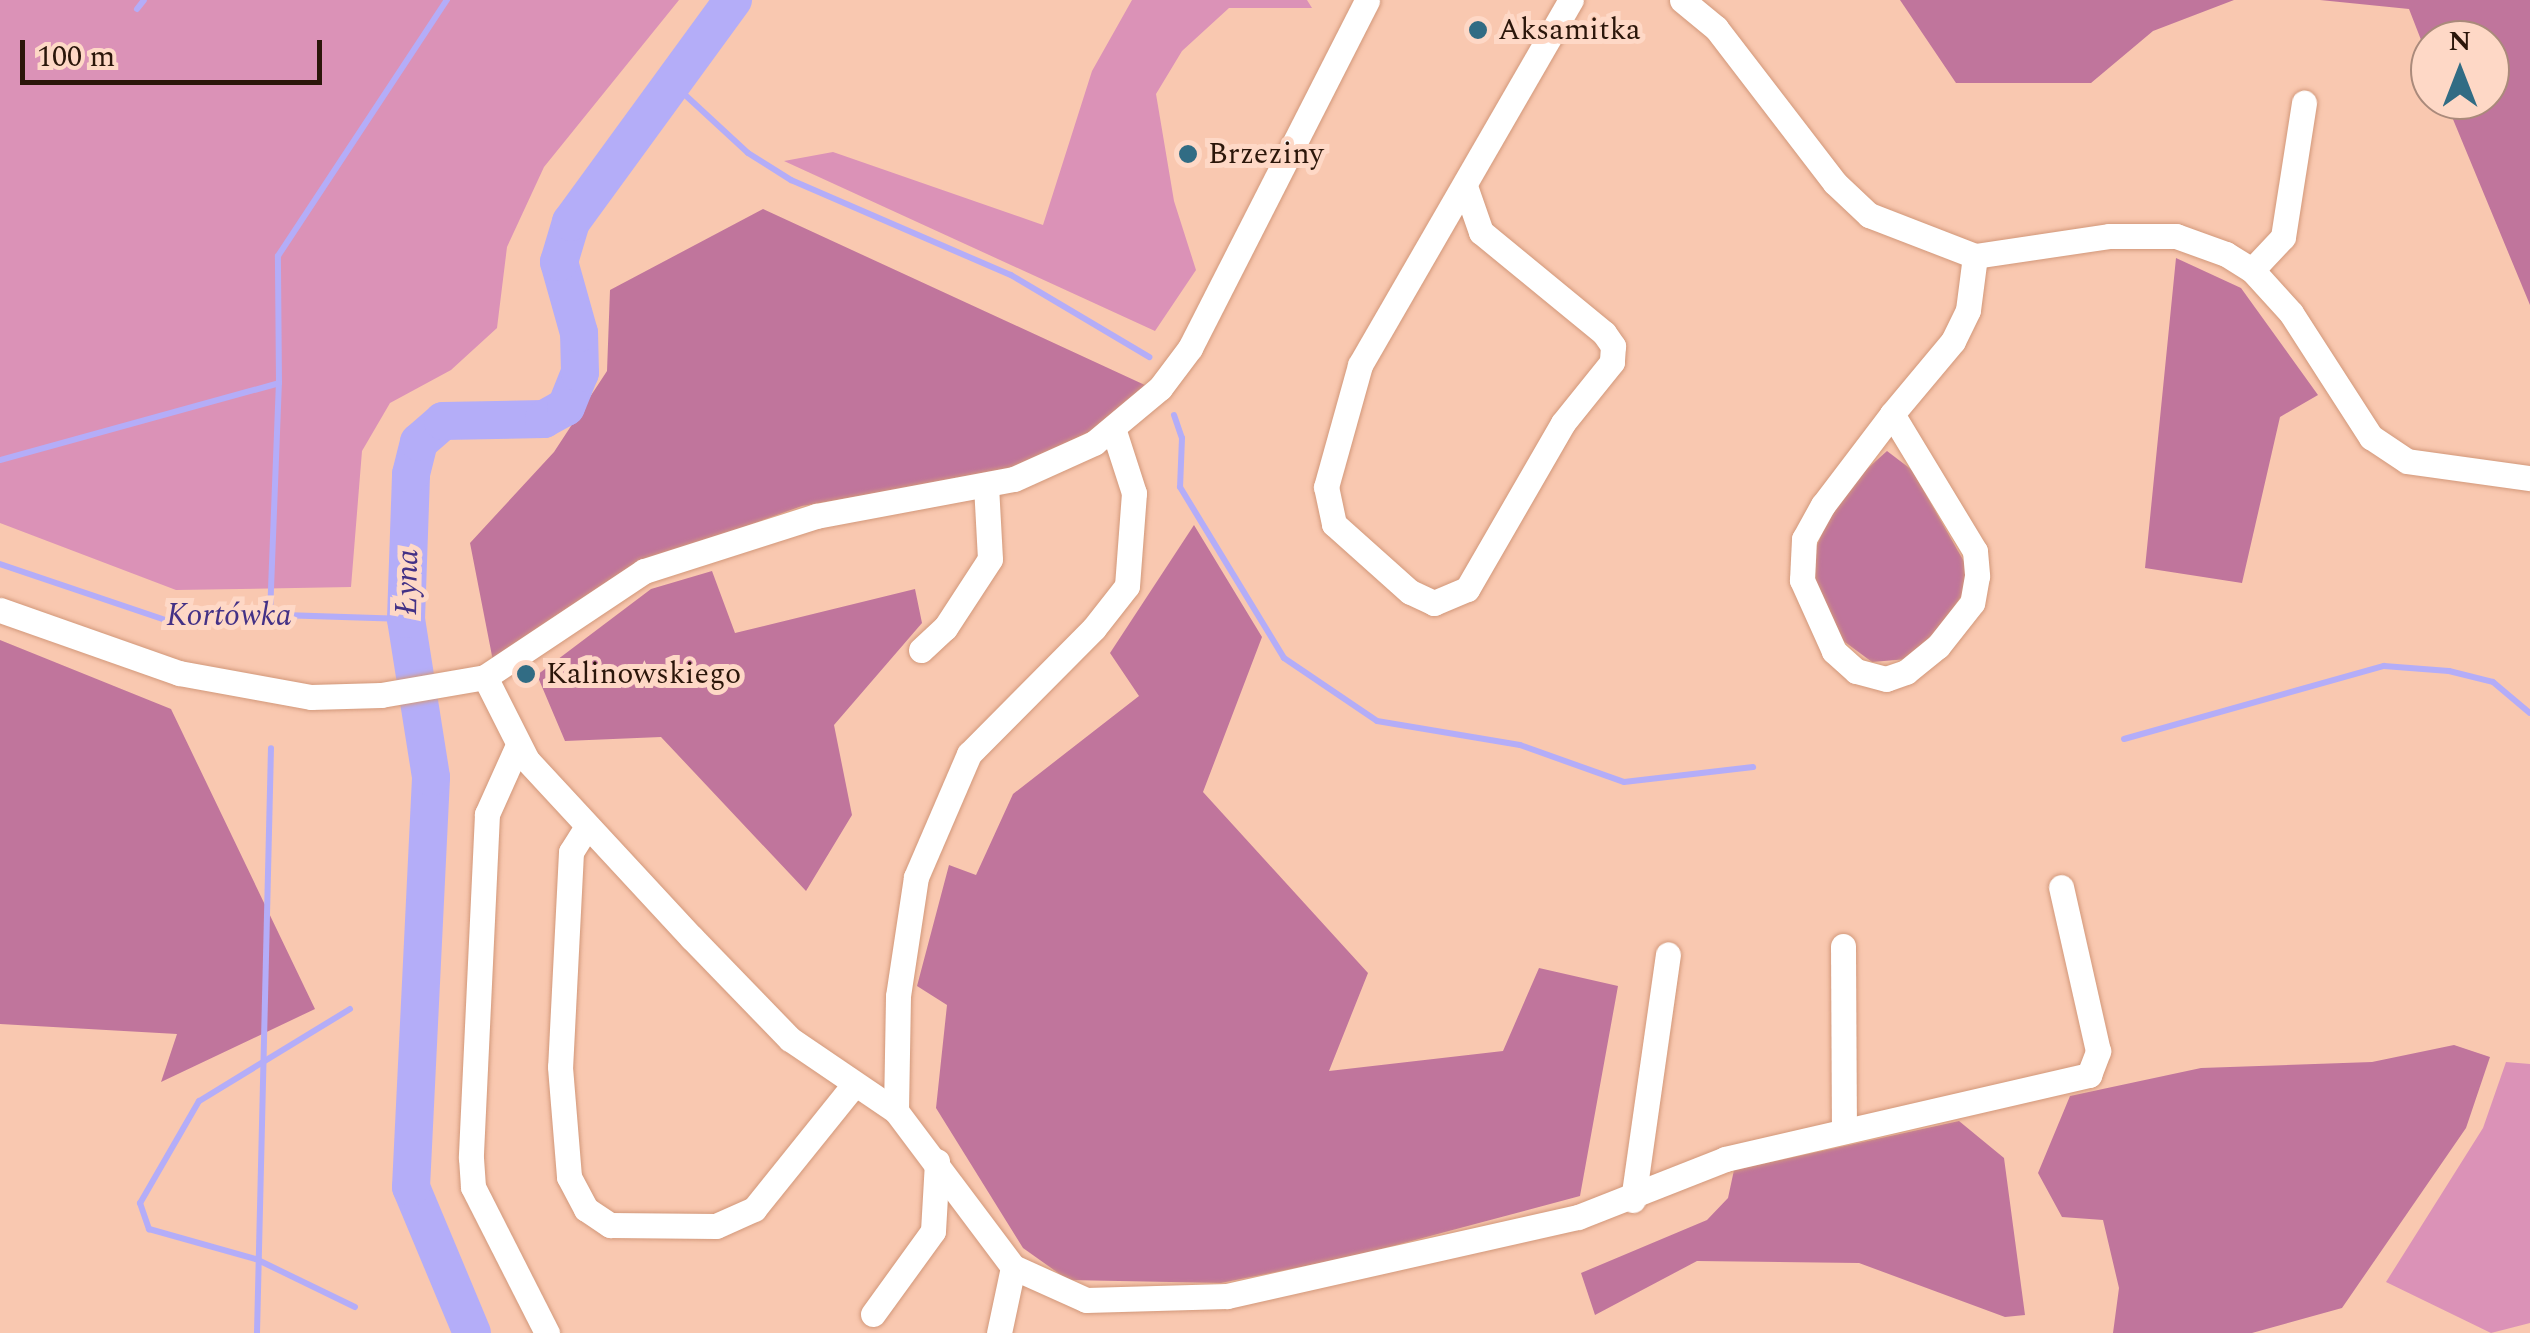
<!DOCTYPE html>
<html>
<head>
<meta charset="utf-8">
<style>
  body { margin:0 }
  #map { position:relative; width:2530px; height:1333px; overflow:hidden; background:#f9c8b0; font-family:Spectral,serif }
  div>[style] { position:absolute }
  .green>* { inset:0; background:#db92b7 }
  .forest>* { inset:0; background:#c0759c }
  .stream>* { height:6px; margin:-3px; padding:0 3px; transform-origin:3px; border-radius:3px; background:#b4adf8 }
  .river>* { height:38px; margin:-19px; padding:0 19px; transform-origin:19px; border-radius:19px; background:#b4adf8 }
  .roads { filter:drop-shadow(0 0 2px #d2987a) drop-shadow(0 0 2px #d2987a) }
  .minor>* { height:25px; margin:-12.5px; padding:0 12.5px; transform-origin:12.5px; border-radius:12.5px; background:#fff }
  .dots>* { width:28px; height:28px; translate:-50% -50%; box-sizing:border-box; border:5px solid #fed8c6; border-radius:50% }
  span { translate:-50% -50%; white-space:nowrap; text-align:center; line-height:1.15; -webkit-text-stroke:10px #fed8c6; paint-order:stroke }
  .poi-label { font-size:30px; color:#2b160a }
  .left { translate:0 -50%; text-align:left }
  .water-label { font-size:32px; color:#433186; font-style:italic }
  .north { position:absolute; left:2410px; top:20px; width:100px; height:100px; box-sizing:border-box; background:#fed8c6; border:2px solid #aa8a7b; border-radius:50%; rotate:0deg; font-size:28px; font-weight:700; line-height:40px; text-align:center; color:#2b160a }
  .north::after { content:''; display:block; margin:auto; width:35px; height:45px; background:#316c84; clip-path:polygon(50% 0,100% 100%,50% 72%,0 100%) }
  .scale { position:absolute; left:20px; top:40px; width:302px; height:45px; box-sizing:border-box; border:5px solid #2b160a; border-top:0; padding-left:12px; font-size:30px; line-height:35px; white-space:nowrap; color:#2b160a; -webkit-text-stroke:8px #fed8c6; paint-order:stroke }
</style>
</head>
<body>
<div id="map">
  <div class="green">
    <div style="clip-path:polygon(0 0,679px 0,544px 167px,507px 247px,497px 328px,451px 370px,390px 403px,362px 451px,351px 587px,176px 590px,0 523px)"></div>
    <div style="clip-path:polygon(1132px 0,1307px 0,1312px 8px,1229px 8px,1182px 51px,1156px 94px,1174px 201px,1196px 270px,1155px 331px,784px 161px,833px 152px,1043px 225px,1092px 71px)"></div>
    <div style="clip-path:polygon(2506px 1062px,2530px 1064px,2530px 1323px,2491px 1333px,2386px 1282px,2483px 1128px)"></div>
  </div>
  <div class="forest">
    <div style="clip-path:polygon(1900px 0,2234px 0,2153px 31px,2091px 83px,1956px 83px)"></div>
    <div style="clip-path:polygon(2320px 0,2530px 0,2530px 305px,2445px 100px,2490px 100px,2490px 40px,2430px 40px,2430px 63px,2409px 9px)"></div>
    <div style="clip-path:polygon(763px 209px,1147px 386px,1110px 422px,1009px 470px,802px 506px,635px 566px,493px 661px,470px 543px,554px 452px,607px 371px,610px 290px)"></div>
    <div style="clip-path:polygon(2176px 258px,2241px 288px,2318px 395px,2280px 417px,2242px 583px,2145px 568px)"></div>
    <div style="clip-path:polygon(1887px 451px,1912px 470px,1966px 565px,1964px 592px,1939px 629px,1908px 659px,1872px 662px,1834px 634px,1809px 564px,1839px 494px)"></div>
    <div style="clip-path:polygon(1194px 525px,1262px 637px,1203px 792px,1368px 973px,1329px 1071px,1503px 1051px,1539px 968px,1618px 986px,1580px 1196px,1355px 1256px,1221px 1283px,1068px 1280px,1023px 1248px,936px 1108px,947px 1005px,917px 986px,949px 865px,976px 875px,1013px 794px,1139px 696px,1110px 653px)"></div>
    <div style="clip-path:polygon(712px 571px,735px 633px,915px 589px,922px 623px,834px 725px,852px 815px,806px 891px,661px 737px,565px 741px,537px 675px,651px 589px)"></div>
    <div style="clip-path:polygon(0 640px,171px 709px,315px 1009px,161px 1082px,177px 1034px,0 1024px)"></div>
    <div style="clip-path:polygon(2454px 1045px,2490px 1057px,2466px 1128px,2342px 1308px,2252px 1333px,2113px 1333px,2119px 1288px,2103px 1220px,2062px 1217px,2038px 1173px,2070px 1096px,2201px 1068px,2372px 1062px)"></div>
    <div style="clip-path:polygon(1959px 1121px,2004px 1158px,2025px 1315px,2005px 1317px,1859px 1263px,1697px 1261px,1595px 1315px,1581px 1273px,1707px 1220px,1728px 1198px,1734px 1170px)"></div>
  </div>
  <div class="stream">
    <div style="left:137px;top:9px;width:11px;rotate:-52deg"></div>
    <div style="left:670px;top:81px;width:106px;rotate:42.7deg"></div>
    <div style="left:748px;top:153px;width:51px;rotate:32.1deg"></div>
    <div style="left:791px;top:180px;width:240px;rotate:23.4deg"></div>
    <div style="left:1011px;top:275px;width:161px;rotate:30.7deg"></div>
    <div style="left:1174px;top:415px;width:24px;rotate:71deg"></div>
    <div style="left:1182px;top:438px;width:49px;rotate:92.3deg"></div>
    <div style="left:1180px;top:487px;width:200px;rotate:58.7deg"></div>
    <div style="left:1284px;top:658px;width:112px;rotate:34.1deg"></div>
    <div style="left:1377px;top:721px;width:145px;rotate:9.5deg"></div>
    <div style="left:1520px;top:745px;width:110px;rotate:19.6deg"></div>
    <div style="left:1624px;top:782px;width:130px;rotate:-6.6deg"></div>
    <div style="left:0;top:460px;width:289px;rotate:-15.4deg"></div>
    <div style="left:279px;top:383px;width:127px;rotate:-90.5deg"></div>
    <div style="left:278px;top:256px;width:307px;rotate:-56.6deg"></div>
    <div style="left:0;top:564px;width:177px;rotate:18.7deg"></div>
    <div style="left:168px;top:621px;width:82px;rotate:-4.9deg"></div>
    <div style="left:250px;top:614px;width:156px;rotate:1.8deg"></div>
    <div style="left:270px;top:615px;width:232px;rotate:-87.8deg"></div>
    <div style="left:2124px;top:739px;width:270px;rotate:-15.7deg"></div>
    <div style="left:2384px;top:666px;width:65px;rotate:4.4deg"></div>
    <div style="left:2449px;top:671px;width:45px;rotate:14deg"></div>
    <div style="left:2493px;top:682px;width:48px;rotate:40deg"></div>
    <div style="left:350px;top:1009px;width:177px;rotate:148.6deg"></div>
    <div style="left:199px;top:1101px;width:118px;rotate:120deg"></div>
    <div style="left:140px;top:1203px;width:28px;rotate:71deg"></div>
    <div style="left:149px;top:1229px;width:111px;rotate:15.7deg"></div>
    <div style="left:256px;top:1259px;width:110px;rotate:25.9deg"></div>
    <div style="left:257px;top:1333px;width:585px;rotate:-88.63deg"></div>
  </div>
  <div class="river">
    <div style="left:472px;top:1333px;width:158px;rotate:-112.7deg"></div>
    <div style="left:411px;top:1187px;width:410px;rotate:-87.2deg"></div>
    <div style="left:431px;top:777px;width:160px;rotate:-99deg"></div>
    <div style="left:406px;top:619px;width:145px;rotate:-88deg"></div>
    <div style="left:411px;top:474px;width:33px;rotate:-76deg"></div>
    <div style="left:419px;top:442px;width:32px;rotate:-41deg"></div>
    <div style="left:443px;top:421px;width:101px;rotate:-1.1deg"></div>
    <div style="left:544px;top:419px;width:25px;rotate:-29deg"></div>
    <div style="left:566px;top:407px;width:37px;rotate:-68deg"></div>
    <div style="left:580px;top:373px;width:40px;rotate:-91.4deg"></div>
    <div style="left:579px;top:333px;width:74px;rotate:-105.7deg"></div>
    <div style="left:559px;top:262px;width:42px;rotate:-73.3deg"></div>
    <div style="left:571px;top:222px;width:275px;rotate:-53.9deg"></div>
  </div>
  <div class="roads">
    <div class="minor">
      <div style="left:1682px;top:0;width:44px;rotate:39.5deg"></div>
      <div style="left:1716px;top:28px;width:195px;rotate:52.5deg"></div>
      <div style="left:1835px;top:183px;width:47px;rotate:43.3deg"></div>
      <div style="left:1869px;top:215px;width:114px;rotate:21.1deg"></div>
      <div style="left:1975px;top:256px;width:135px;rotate:-8.5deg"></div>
      <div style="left:2109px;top:236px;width:67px"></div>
      <div style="left:2176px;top:236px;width:53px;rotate:19.8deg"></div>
      <div style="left:2226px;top:254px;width:31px;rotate:32deg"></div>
      <div style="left:2252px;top:270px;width:58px;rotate:47.8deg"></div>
      <div style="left:2291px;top:313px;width:148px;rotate:57.2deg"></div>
      <div style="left:2371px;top:437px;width:43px;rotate:33.7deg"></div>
      <div style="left:2407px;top:461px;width:124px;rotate:7.9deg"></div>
      <div style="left:1465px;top:186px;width:49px;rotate:70.8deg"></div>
      <div style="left:1481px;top:232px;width:159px;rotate:39.4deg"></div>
      <div style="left:1604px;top:333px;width:16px;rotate:55deg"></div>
      <div style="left:1613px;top:346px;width:16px;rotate:94deg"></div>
      <div style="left:1612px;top:362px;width:78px;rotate:128.8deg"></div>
      <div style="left:1563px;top:423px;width:192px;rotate:120deg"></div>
      <div style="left:1467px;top:589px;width:36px;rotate:157deg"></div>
      <div style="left:1434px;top:603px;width:26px;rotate:-155deg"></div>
      <div style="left:1410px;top:592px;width:102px;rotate:-138.2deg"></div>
      <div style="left:1334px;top:524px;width:38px;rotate:-102deg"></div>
      <div style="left:1326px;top:487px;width:127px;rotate:-74.4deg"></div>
      <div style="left:1360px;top:365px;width:422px;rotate:-60deg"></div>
      <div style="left:2252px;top:270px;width:45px;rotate:-46.8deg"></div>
      <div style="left:2283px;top:237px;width:136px;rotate:-81.1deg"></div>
      <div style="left:1892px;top:414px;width:160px;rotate:58.8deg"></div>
      <div style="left:1975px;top:551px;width:25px;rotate:85deg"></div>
      <div style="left:1977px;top:576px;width:27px;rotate:100deg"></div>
      <div style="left:1972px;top:603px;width:55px;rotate:128.3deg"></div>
      <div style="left:1938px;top:646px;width:41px;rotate:140.9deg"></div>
      <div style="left:1906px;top:672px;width:21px;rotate:161deg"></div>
      <div style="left:1886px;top:679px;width:31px;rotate:-165deg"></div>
      <div style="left:1856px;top:671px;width:30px;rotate:-138deg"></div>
      <div style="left:1834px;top:651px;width:78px;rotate:-114.3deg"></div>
      <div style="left:1802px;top:580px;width:41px;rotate:-87.2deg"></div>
      <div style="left:1804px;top:539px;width:39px;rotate:-61deg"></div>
      <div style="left:1823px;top:505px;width:114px;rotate:-52.8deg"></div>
      <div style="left:1892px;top:414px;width:95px;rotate:-50.1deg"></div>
      <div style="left:1953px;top:341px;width:34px;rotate:-64deg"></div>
      <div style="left:1968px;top:310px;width:54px;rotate:-82.6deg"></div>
      <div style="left:0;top:610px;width:190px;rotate:19.4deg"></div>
      <div style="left:179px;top:673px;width:134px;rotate:10.3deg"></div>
      <div style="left:311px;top:697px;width:70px;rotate:-1.6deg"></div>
      <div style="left:381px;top:695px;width:106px;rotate:-9.8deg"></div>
      <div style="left:485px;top:677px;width:191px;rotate:-33.7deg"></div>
      <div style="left:644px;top:571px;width:181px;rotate:-17.7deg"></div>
      <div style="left:816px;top:516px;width:201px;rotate:-10.6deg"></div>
      <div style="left:1014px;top:479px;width:88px;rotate:-24.2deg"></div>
      <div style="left:1094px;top:443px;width:86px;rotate:-39.8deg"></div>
      <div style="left:1160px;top:388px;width:50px;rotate:-53.1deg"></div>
      <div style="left:1190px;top:348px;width:390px;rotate:-63deg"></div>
      <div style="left:921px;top:650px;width:33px;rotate:-43deg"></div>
      <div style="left:945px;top:628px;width:82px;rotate:-56.9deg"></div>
      <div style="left:990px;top:559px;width:74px;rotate:-93.1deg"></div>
      <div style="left:485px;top:677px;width:93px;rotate:63.2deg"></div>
      <div style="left:527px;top:760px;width:243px;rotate:47.2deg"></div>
      <div style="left:692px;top:938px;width:141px;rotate:45.9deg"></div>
      <div style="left:790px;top:1039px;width:128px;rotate:34.2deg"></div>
      <div style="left:896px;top:1111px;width:195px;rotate:53.1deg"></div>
      <div style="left:1013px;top:1267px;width:80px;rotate:24.3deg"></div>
      <div style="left:1086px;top:1300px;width:141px;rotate:-1.6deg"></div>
      <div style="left:1227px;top:1296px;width:360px;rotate:-12.7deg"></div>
      <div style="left:1578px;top:1217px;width:158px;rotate:-21.5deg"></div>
      <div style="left:1725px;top:1159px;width:374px;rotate:-13deg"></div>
      <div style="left:2089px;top:1075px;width:26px;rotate:-69deg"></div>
      <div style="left:2098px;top:1051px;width:168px;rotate:-102.7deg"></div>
      <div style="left:518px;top:745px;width:76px;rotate:114.2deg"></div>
      <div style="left:487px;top:814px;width:344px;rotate:92.7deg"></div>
      <div style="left:471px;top:1158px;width:29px;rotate:86deg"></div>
      <div style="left:473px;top:1187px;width:164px;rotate:63.1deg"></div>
      <div style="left:586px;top:828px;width:28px;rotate:122deg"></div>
      <div style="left:571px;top:852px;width:215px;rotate:92.9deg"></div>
      <div style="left:560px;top:1067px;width:110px;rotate:85.3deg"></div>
      <div style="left:569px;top:1177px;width:36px;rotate:62deg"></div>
      <div style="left:586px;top:1209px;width:29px;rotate:34deg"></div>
      <div style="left:610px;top:1225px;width:106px;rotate:0.5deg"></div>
      <div style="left:716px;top:1226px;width:42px;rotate:-24.1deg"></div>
      <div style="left:754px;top:1209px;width:158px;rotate:-51.2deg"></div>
      <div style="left:1843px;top:946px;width:185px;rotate:89.7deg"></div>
      <div style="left:896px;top:1111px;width:115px;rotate:-89deg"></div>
      <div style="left:898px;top:996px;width:120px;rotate:-81.4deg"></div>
      <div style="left:916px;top:877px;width:134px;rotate:-66.7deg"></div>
      <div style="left:969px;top:754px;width:177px;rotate:-45.2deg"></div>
      <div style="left:1094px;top:628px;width:53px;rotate:-51.8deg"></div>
      <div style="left:1127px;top:586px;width:93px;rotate:-85.7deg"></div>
      <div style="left:1134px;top:493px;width:68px;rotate:-107.9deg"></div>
      <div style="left:1633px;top:1200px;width:248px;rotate:-81.9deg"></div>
      <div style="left:873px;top:1314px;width:102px;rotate:-54.1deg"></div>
      <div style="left:933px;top:1231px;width:70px;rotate:-86.7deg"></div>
      <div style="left:999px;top:1333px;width:67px;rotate:-78deg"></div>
    </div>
  </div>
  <div class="dots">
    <div style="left:1478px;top:30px;background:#316c84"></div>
    <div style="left:1188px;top:154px;background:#316c84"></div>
    <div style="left:526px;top:674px;background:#316c84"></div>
  </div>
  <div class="poi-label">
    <span class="left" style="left:1498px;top:30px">Aksamitka</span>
    <span class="left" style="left:1208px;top:154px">Brzeziny</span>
    <span class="left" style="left:546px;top:674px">Kalinowskiego</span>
  </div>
  <div class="water-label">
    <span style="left:408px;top:582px;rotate:-89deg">Łyna</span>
    <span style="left:229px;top:616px">Kortówka</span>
  </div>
  <div class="north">N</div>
  <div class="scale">100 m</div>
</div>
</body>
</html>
